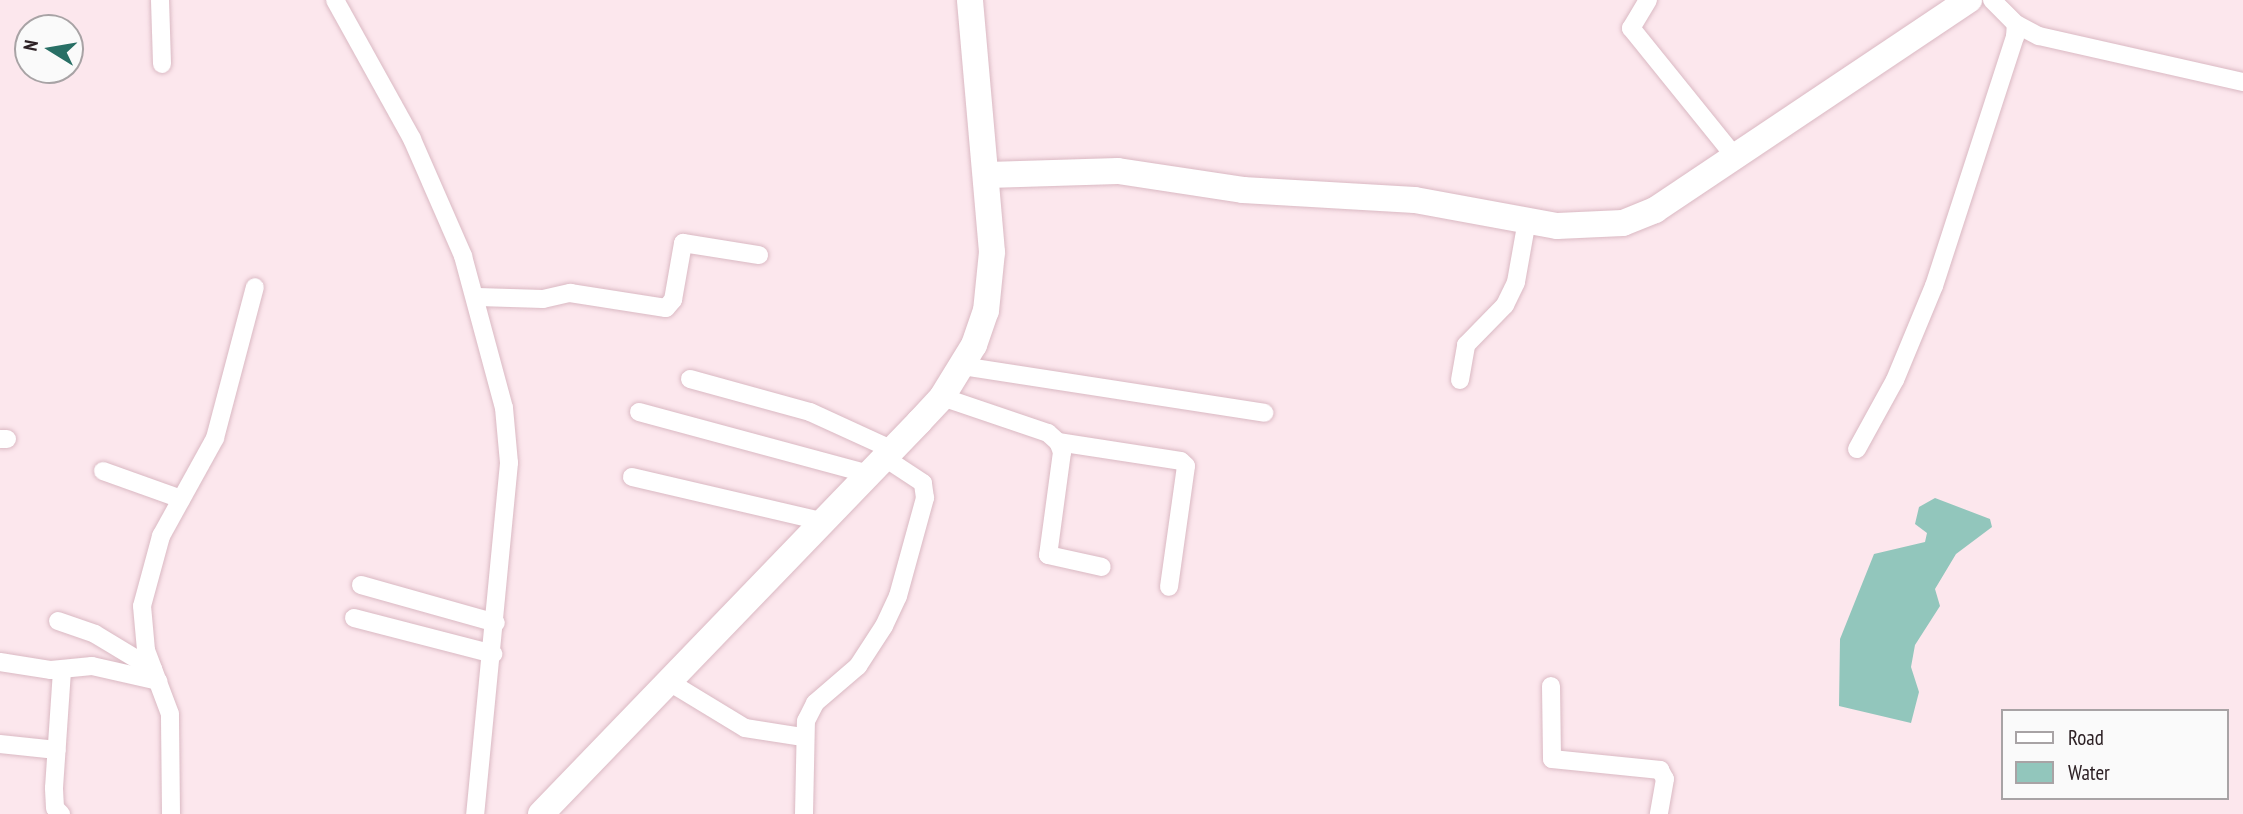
<!DOCTYPE html>
<html>
<head>
<meta charset="utf-8">
<style>
  body { margin:0 }
  #map { position:relative; width:2243px; height:814px; overflow:hidden; background:#fce7ed; font-family:"PT Sans Narrow",sans-serif }
  div>[style] { position:absolute }
  .water>* { inset:0; background:#92c6bc }
  .roads { filter:drop-shadow(0 0 2px #dab9c3) drop-shadow(0 0 2px #dab9c3) }
  .street>* { height:18px; margin:-9px; padding:0 9px; transform-origin:9px; border-radius:9px; background:#fff }
  .secondary>* { height:26px; margin:-13px; padding:0 13px; transform-origin:13px; border-radius:13px; background:#fff }
  span { translate:-50% -50%; white-space:nowrap; text-align:center; line-height:1.15; -webkit-text-stroke:5px #fafafa; paint-order:stroke }
  .legend { position:absolute; left:2001px; top:709px; width:228px; height:91px; box-sizing:border-box; background:#fafafa; border:2px solid #a8a3a5; margin:0; padding:9px 12px; list-style:none; font-size:21px; color:#2d2125 }
  .legend li { display:flex; align-items:center; gap:14px; height:35px }
  .legend b { width:35px; border:2px solid #a8a3a5 }
  .north { position:absolute; left:14px; top:14px; width:70px; height:70px; box-sizing:border-box; background:#fafafa; border:2px solid #a8a3a5; border-radius:50%; rotate:281deg; font-size:19px; font-weight:700; line-height:28px; text-align:center; color:#2d2125 }
  .north::after { content:''; display:block; margin:auto; width:24px; height:32px; background:#286f65; clip-path:polygon(50% 0,100% 100%,50% 72%,0 100%) }
</style>
</head>
<body>
<div id="map">
  <div class="water">
    <div style="clip-path:polygon(1935px 498px,1990px 519px,1992px 527px,1956px 554px,1935px 589px,1940px 606px,1915px 645px,1911px 667px,1919px 692px,1911px 723px,1839px 706px,1840px 639px,1874px 554px,1925px 542px,1927px 533px,1915px 524px,1919px 507px)"></div>
  </div>
  <div class="roads">
    <div class="street">
      <div style="left:160px;top:0;width:64px;rotate:88.2deg"></div>
      <div style="left:335px;top:0;width:159px;rotate:61deg"></div>
      <div style="left:412px;top:139px;width:128px;rotate:66.4deg"></div>
      <div style="left:463px;top:256px;width:157px;rotate:74.9deg"></div>
      <div style="left:504px;top:408px;width:55px;rotate:84.8deg"></div>
      <div style="left:509px;top:463px;width:353px;rotate:95.5deg"></div>
      <div style="left:1648px;top:0;width:33px;rotate:121deg"></div>
      <div style="left:1631px;top:28px;width:166px;rotate:51.1deg"></div>
      <div style="left:1992px;top:0;width:34px;rotate:45deg"></div>
      <div style="left:2016px;top:24px;width:26px;rotate:28deg"></div>
      <div style="left:2039px;top:36px;width:209px;rotate:12.7deg"></div>
      <div style="left:478px;top:297px;width:65px;rotate:1.8deg"></div>
      <div style="left:543px;top:299px;width:28px;rotate:-13deg"></div>
      <div style="left:570px;top:293px;width:97px;rotate:8.9deg"></div>
      <div style="left:666px;top:308px;width:11px;rotate:-49deg"></div>
      <div style="left:673px;top:300px;width:58px;rotate:-80deg"></div>
      <div style="left:683px;top:243px;width:77px;rotate:9deg"></div>
      <div style="left:962px;top:366px;width:306px;rotate:8.8deg"></div>
      <div style="left:690px;top:379px;width:124px;rotate:15.4deg"></div>
      <div style="left:810px;top:412px;width:91px;rotate:24.6deg"></div>
      <div style="left:1460px;top:380px;width:36px;rotate:-80deg"></div>
      <div style="left:1466px;top:345px;width:56px;rotate:-45.7deg"></div>
      <div style="left:1505px;top:305px;width:25px;rotate:-64deg"></div>
      <div style="left:1516px;top:282px;width:63px;rotate:-79.9deg"></div>
      <div style="left:942px;top:397px;width:112px;rotate:18.8deg"></div>
      <div style="left:1048px;top:433px;width:13px;rotate:42deg"></div>
      <div style="left:1058px;top:442px;width:11px;rotate:68deg"></div>
      <div style="left:1062px;top:452px;width:104px;rotate:97.7deg"></div>
      <div style="left:1048px;top:555px;width:55px;rotate:12.5deg"></div>
      <div style="left:639px;top:412px;width:238px;rotate:15.1deg"></div>
      <div style="left:0;top:439px;width:7px"></div>
      <div style="left:1058px;top:442px;width:124px;rotate:8.8deg"></div>
      <div style="left:1181px;top:461px;width:7px;rotate:45deg"></div>
      <div style="left:1186px;top:466px;width:122px;rotate:98deg"></div>
      <div style="left:1857px;top:449px;width:79px;rotate:-61.2deg"></div>
      <div style="left:1895px;top:380px;width:102px;rotate:-67.5deg"></div>
      <div style="left:1934px;top:286px;width:262px;rotate:-72deg"></div>
      <div style="left:2015px;top:37px;width:13px;rotate:-86deg"></div>
      <div style="left:103px;top:471px;width:83px;rotate:19.7deg"></div>
      <div style="left:632px;top:477px;width:194px;rotate:13.1deg"></div>
      <div style="left:361px;top:585px;width:140px;rotate:15.7deg"></div>
      <div style="left:354px;top:618px;width:144px;rotate:14.5deg"></div>
      <div style="left:58px;top:621px;width:39px;rotate:19deg"></div>
      <div style="left:95px;top:634px;width:68px;rotate:31.1deg"></div>
      <div style="left:0;top:662px;width:52px;rotate:8.9deg"></div>
      <div style="left:51px;top:670px;width:41px;rotate:-5.6deg"></div>
      <div style="left:92px;top:666px;width:68px;rotate:12.8deg"></div>
      <div style="left:666px;top:680px;width:92px;rotate:31.3deg"></div>
      <div style="left:745px;top:728px;width:59px;rotate:8.8deg"></div>
      <div style="left:1551px;top:686px;width:73px;rotate:89.2deg"></div>
      <div style="left:1552px;top:759px;width:109px;rotate:5.8deg"></div>
      <div style="left:1660px;top:770px;width:10px;rotate:61deg"></div>
      <div style="left:1665px;top:779px;width:36px;rotate:100deg"></div>
      <div style="left:0;top:744px;width:57px;rotate:6deg"></div>
      <div style="left:61px;top:814px;width:8px;rotate:-135deg"></div>
      <div style="left:55px;top:808px;width:20px;rotate:-93deg"></div>
      <div style="left:54px;top:788px;width:117px;rotate:-86.1deg"></div>
      <div style="left:171px;top:814px;width:100px;rotate:-90.6deg"></div>
      <div style="left:170px;top:714px;width:68px;rotate:-110.6deg"></div>
      <div style="left:146px;top:650px;width:44px;rotate:-95.2deg"></div>
      <div style="left:142px;top:606px;width:73px;rotate:-74.8deg"></div>
      <div style="left:161px;top:536px;width:112px;rotate:-61.1deg"></div>
      <div style="left:215px;top:438px;width:156px;rotate:-75.2deg"></div>
      <div style="left:804px;top:814px;width:93px;rotate:-88.8deg"></div>
      <div style="left:806px;top:721px;width:20px;rotate:-63deg"></div>
      <div style="left:815px;top:703px;width:57px;rotate:-40.7deg"></div>
      <div style="left:858px;top:666px;width:48px;rotate:-57deg"></div>
      <div style="left:884px;top:626px;width:33px;rotate:-65deg"></div>
      <div style="left:898px;top:596px;width:102px;rotate:-74.6deg"></div>
      <div style="left:925px;top:498px;width:15px;rotate:-98deg"></div>
      <div style="left:923px;top:483px;width:45px;rotate:-146.7deg"></div>
    </div>
    <div class="secondary">
      <div style="left:988px;top:175px;width:130px;rotate:-1.8deg"></div>
      <div style="left:1118px;top:171px;width:126px;rotate:8.6deg"></div>
      <div style="left:1243px;top:190px;width:172px;rotate:3.3deg"></div>
      <div style="left:1415px;top:200px;width:144px;rotate:10.4deg"></div>
      <div style="left:1557px;top:226px;width:66px;rotate:-2.6deg"></div>
      <div style="left:1623px;top:223px;width:35px;rotate:-22deg"></div>
      <div style="left:1655px;top:210px;width:378px;rotate:-33.8deg"></div>
      <div style="left:541px;top:814px;width:545px;rotate:-46.04deg"></div>
      <div style="left:919px;top:422px;width:34px;rotate:-47deg"></div>
      <div style="left:942px;top:397px;width:61px;rotate:-58.4deg"></div>
      <div style="left:974px;top:345px;width:36px;rotate:-71deg"></div>
      <div style="left:986px;top:311px;width:59px;rotate:-84.2deg"></div>
      <div style="left:992px;top:252px;width:253px;rotate:-95deg"></div>
    </div>
  </div>
  <ul class="legend">
  <li><b style="height:9px;background:#fff"></b>Road</li>
  <li><b style="height:19px;background:#92c6bc"></b>Water</li>
  </ul>
  <div class="north">N</div>
</div>
</body>
</html>
